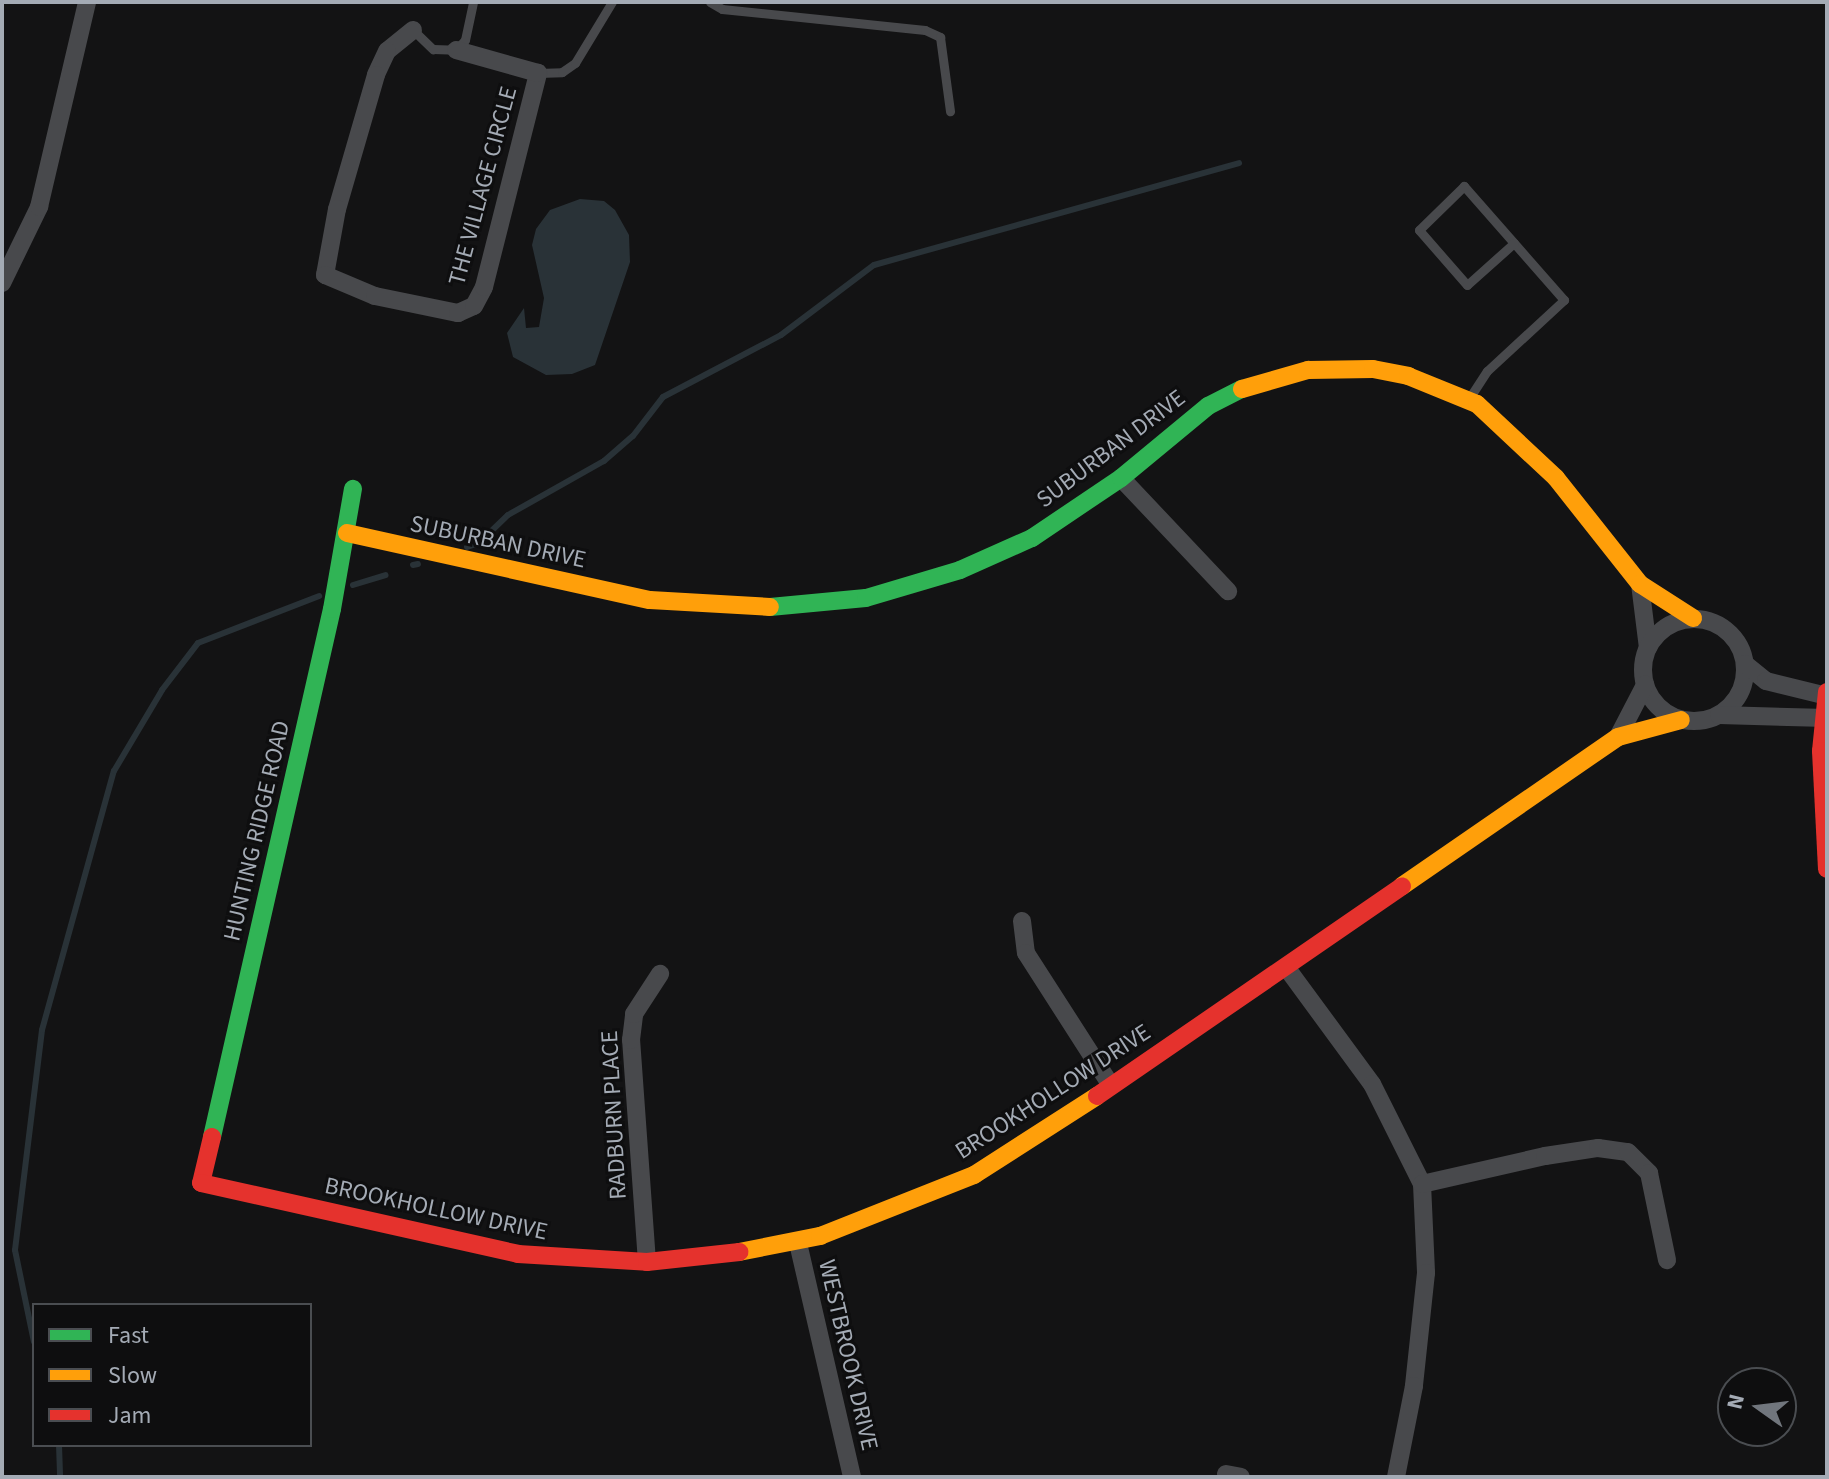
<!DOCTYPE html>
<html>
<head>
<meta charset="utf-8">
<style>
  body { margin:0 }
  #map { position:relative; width:1829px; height:1479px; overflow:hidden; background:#131314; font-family:"Source Sans 3",sans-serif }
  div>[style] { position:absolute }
  .water>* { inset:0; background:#293237 }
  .stream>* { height:6px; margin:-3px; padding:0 3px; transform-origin:3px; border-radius:3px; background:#293237 }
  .lane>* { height:9px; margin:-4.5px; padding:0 4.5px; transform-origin:4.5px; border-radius:4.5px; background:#48494c }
  .street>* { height:18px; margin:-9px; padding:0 9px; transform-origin:9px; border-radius:9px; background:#48494c }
  .street>.ring { margin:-9px; padding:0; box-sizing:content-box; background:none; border:18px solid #48494c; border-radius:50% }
  .fast>* { height:18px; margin:-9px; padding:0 9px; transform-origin:9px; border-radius:9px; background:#30b455 }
  .slow>* { height:18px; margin:-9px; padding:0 9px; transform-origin:9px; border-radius:9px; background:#ff9f0a }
  .jam>* { height:18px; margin:-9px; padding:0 9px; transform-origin:9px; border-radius:9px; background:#e5322d }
  span { translate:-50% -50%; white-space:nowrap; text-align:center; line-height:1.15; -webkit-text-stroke:6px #0e0e0f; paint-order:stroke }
  .street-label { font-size:24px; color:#a4abb5 }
  .frame { position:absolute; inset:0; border:4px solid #a4abb5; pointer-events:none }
  .legend { position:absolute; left:32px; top:1303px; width:280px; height:144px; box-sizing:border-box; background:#0e0e0f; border:2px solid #4a4d51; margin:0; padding:10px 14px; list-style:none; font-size:24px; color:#a4abb5 }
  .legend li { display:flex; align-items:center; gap:16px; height:40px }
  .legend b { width:40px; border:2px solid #4a4d51 }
  .north { position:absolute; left:1717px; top:1367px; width:80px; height:80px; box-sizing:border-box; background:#0e0e0f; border:2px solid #4a4d51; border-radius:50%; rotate:284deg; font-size:22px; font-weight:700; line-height:32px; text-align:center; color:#a4abb5 }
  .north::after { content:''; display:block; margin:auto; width:28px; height:36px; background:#71767d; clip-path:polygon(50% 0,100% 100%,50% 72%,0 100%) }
</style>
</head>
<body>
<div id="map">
  <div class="water">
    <div style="clip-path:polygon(580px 199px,604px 201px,615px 210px,629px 235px,630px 262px,595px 365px,572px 374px,546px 375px,513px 357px,507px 333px,524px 308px,526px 328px,539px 327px,544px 298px,532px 245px,536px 229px,550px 210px)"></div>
  </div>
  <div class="stream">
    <div style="left:467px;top:547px;width:13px;rotate:-18deg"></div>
    <div style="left:479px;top:543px;width:40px;rotate:-44deg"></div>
    <div style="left:508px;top:515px;width:110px;rotate:-29.4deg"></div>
    <div style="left:604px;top:461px;width:38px;rotate:-41deg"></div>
    <div style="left:633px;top:436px;width:49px;rotate:-52.4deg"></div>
    <div style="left:663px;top:397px;width:133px;rotate:-27.7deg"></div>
    <div style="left:781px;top:335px;width:116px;rotate:-37deg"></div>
    <div style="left:874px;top:265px;width:379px;rotate:-15.6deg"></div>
    <div style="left:413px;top:565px;width:5px;rotate:-11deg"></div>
    <div style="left:353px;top:585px;width:34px;rotate:-17deg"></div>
    <div style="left:34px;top:1342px;width:94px;rotate:-101.7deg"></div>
    <div style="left:15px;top:1250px;width:222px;rotate:-83deg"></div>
    <div style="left:42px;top:1030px;width:269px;rotate:-74.5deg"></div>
    <div style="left:114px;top:771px;width:94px;rotate:-59.3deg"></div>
    <div style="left:162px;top:690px;width:59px;rotate:-52.5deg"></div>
    <div style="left:198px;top:643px;width:130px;rotate:-21.2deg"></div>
    <div style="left:59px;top:1445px;width:32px;rotate:88deg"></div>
  </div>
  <div class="lane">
    <div style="left:710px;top:2px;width:14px;rotate:30deg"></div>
    <div style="left:722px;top:9px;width:204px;rotate:5.9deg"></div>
    <div style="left:925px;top:30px;width:17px;rotate:25deg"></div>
    <div style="left:940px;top:37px;width:75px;rotate:82.3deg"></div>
    <div style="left:413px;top:30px;width:28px;rotate:44deg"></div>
    <div style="left:433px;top:49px;width:23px;rotate:2deg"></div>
    <div style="left:456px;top:50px;width:13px;rotate:-48deg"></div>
    <div style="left:465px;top:40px;width:39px;rotate:-78deg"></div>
    <div style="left:538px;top:73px;width:24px;rotate:-2deg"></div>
    <div style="left:562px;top:72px;width:16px;rotate:-35deg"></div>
    <div style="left:575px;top:63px;width:71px;rotate:-58.8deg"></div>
    <div style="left:1470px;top:397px;width:31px;rotate:-57deg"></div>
    <div style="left:1487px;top:371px;width:105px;rotate:-42.7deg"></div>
    <div style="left:1564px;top:300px;width:152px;rotate:-131.3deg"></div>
    <div style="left:1464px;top:186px;width:63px;rotate:135.6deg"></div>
    <div style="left:1419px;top:230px;width:73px;rotate:48.9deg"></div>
    <div style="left:1467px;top:285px;width:63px;rotate:-41.8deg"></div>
  </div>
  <div class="street">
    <div style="left:413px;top:30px;width:33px;rotate:141deg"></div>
    <div style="left:387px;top:51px;width:26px;rotate:115deg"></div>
    <div style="left:376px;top:75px;width:140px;rotate:106.2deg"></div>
    <div style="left:337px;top:209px;width:67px;rotate:100.3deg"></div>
    <div style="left:325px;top:275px;width:54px;rotate:22.8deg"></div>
    <div style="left:375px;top:296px;width:85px;rotate:11.6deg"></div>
    <div style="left:458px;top:313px;width:17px;rotate:-24deg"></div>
    <div style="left:474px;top:306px;width:21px;rotate:-62deg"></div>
    <div style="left:484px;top:287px;width:221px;rotate:-75.8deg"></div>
    <div style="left:538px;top:73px;width:85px;rotate:-164.3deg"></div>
    <div style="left:2px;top:283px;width:85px;rotate:-64deg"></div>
    <div style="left:39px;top:207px;width:211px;rotate:-76.8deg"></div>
    <div style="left:1121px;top:478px;width:156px;rotate:46.6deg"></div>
    <div style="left:1640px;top:584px;width:64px;rotate:82.9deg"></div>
    <div class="ring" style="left:1643px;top:619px;width:84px;height:84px"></div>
    <div style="left:1745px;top:664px;width:27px;rotate:39deg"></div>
    <div style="left:1766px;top:681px;width:63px;rotate:13.8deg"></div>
    <div style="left:1719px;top:715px;width:108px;rotate:1.6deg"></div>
    <div style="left:1618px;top:737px;width:59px;rotate:-62.6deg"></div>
    <div style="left:1022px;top:921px;width:32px;rotate:83deg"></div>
    <div style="left:1026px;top:953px;width:156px;rotate:57.3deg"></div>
    <div style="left:1286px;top:967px;width:145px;rotate:53.7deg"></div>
    <div style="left:1372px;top:1084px;width:112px;rotate:63.4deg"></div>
    <div style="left:1422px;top:1184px;width:89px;rotate:87.4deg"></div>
    <div style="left:1426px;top:1273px;width:114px;rotate:96.1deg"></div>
    <div style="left:1414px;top:1386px;width:93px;rotate:101.2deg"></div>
    <div style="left:1422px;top:1184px;width:126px;rotate:-12.8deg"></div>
    <div style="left:1545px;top:1156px;width:54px;rotate:-8.6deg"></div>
    <div style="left:1598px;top:1148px;width:30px;rotate:8deg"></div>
    <div style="left:1628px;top:1152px;width:30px;rotate:45deg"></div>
    <div style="left:1649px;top:1173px;width:89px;rotate:78.3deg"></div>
    <div style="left:798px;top:1243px;width:240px;rotate:77deg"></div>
    <div style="left:647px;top:1262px;width:223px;rotate:-94.1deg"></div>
    <div style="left:631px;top:1040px;width:26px;rotate:-83deg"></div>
    <div style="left:634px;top:1014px;width:48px;rotate:-57deg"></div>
    <div style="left:1226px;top:1474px;width:15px;rotate:11deg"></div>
  </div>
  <div class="fast">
    <div style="left:770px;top:607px;width:96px;rotate:-5.4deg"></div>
    <div style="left:866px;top:598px;width:98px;rotate:-16.6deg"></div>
    <div style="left:960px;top:570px;width:79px;rotate:-24deg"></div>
    <div style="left:1032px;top:538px;width:107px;rotate:-34deg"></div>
    <div style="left:1121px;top:478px;width:113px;rotate:-39.6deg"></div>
    <div style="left:1208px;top:406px;width:38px;rotate:-27deg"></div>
    <div style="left:212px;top:1137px;width:541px;rotate:-77.2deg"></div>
    <div style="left:332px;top:609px;width:122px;rotate:-80.1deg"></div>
  </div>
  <div class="slow">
    <div style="left:1242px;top:389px;width:69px;rotate:-16.1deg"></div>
    <div style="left:1308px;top:370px;width:65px;rotate:-0.9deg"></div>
    <div style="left:1373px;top:369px;width:36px;rotate:11deg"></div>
    <div style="left:1408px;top:376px;width:74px;rotate:22.1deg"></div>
    <div style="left:1477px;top:404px;width:108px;rotate:43.1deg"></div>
    <div style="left:1556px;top:478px;width:135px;rotate:51.6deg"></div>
    <div style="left:1640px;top:584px;width:63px;rotate:32.7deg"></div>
    <div style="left:347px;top:533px;width:310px;rotate:12.5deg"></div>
    <div style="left:650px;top:600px;width:120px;rotate:3.3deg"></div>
    <div style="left:1402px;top:886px;width:262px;rotate:-34.6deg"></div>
    <div style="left:1618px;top:737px;width:65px;rotate:-15.1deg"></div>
    <div style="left:739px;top:1252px;width:83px;rotate:-11.2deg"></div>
    <div style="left:820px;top:1236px;width:166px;rotate:-21.6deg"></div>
    <div style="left:974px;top:1175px;width:146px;rotate:-32.7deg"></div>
  </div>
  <div class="jam">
    <div style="left:1827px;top:692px;width:59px;rotate:95.8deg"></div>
    <div style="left:1821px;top:751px;width:118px;rotate:87.1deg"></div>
    <div style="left:1097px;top:1096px;width:370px;rotate:-34.5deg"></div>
    <div style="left:212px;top:1137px;width:47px;rotate:103.4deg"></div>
    <div style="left:201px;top:1183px;width:325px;rotate:12.6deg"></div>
    <div style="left:518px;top:1254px;width:129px;rotate:3.5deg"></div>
    <div style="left:647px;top:1262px;width:93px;rotate:-6.2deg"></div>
  </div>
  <div class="street-label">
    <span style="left:483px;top:186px;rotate:-75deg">THE VILLAGE CIRCLE</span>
    <span style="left:1111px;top:449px;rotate:-37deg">SUBURBAN DRIVE</span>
    <span style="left:498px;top:542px;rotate:12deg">SUBURBAN DRIVE</span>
    <span style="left:257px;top:831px;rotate:-77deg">HUNTING RIDGE ROAD</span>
    <span style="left:1053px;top:1092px;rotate:-33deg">BROOKHOLLOW DRIVE</span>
    <span style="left:614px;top:1115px;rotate:-93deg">RADBURN PLACE</span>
    <span style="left:436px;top:1209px;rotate:12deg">BROOKHOLLOW DRIVE</span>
    <span style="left:848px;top:1355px;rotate:77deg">WESTBROOK DRIVE</span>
  </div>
  <div class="frame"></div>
  <ul class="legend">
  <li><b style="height:10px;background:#30b455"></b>Fast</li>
  <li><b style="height:10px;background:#ff9f0a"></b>Slow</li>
  <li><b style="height:10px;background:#e5322d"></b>Jam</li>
  </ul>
  <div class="north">N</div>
</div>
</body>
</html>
